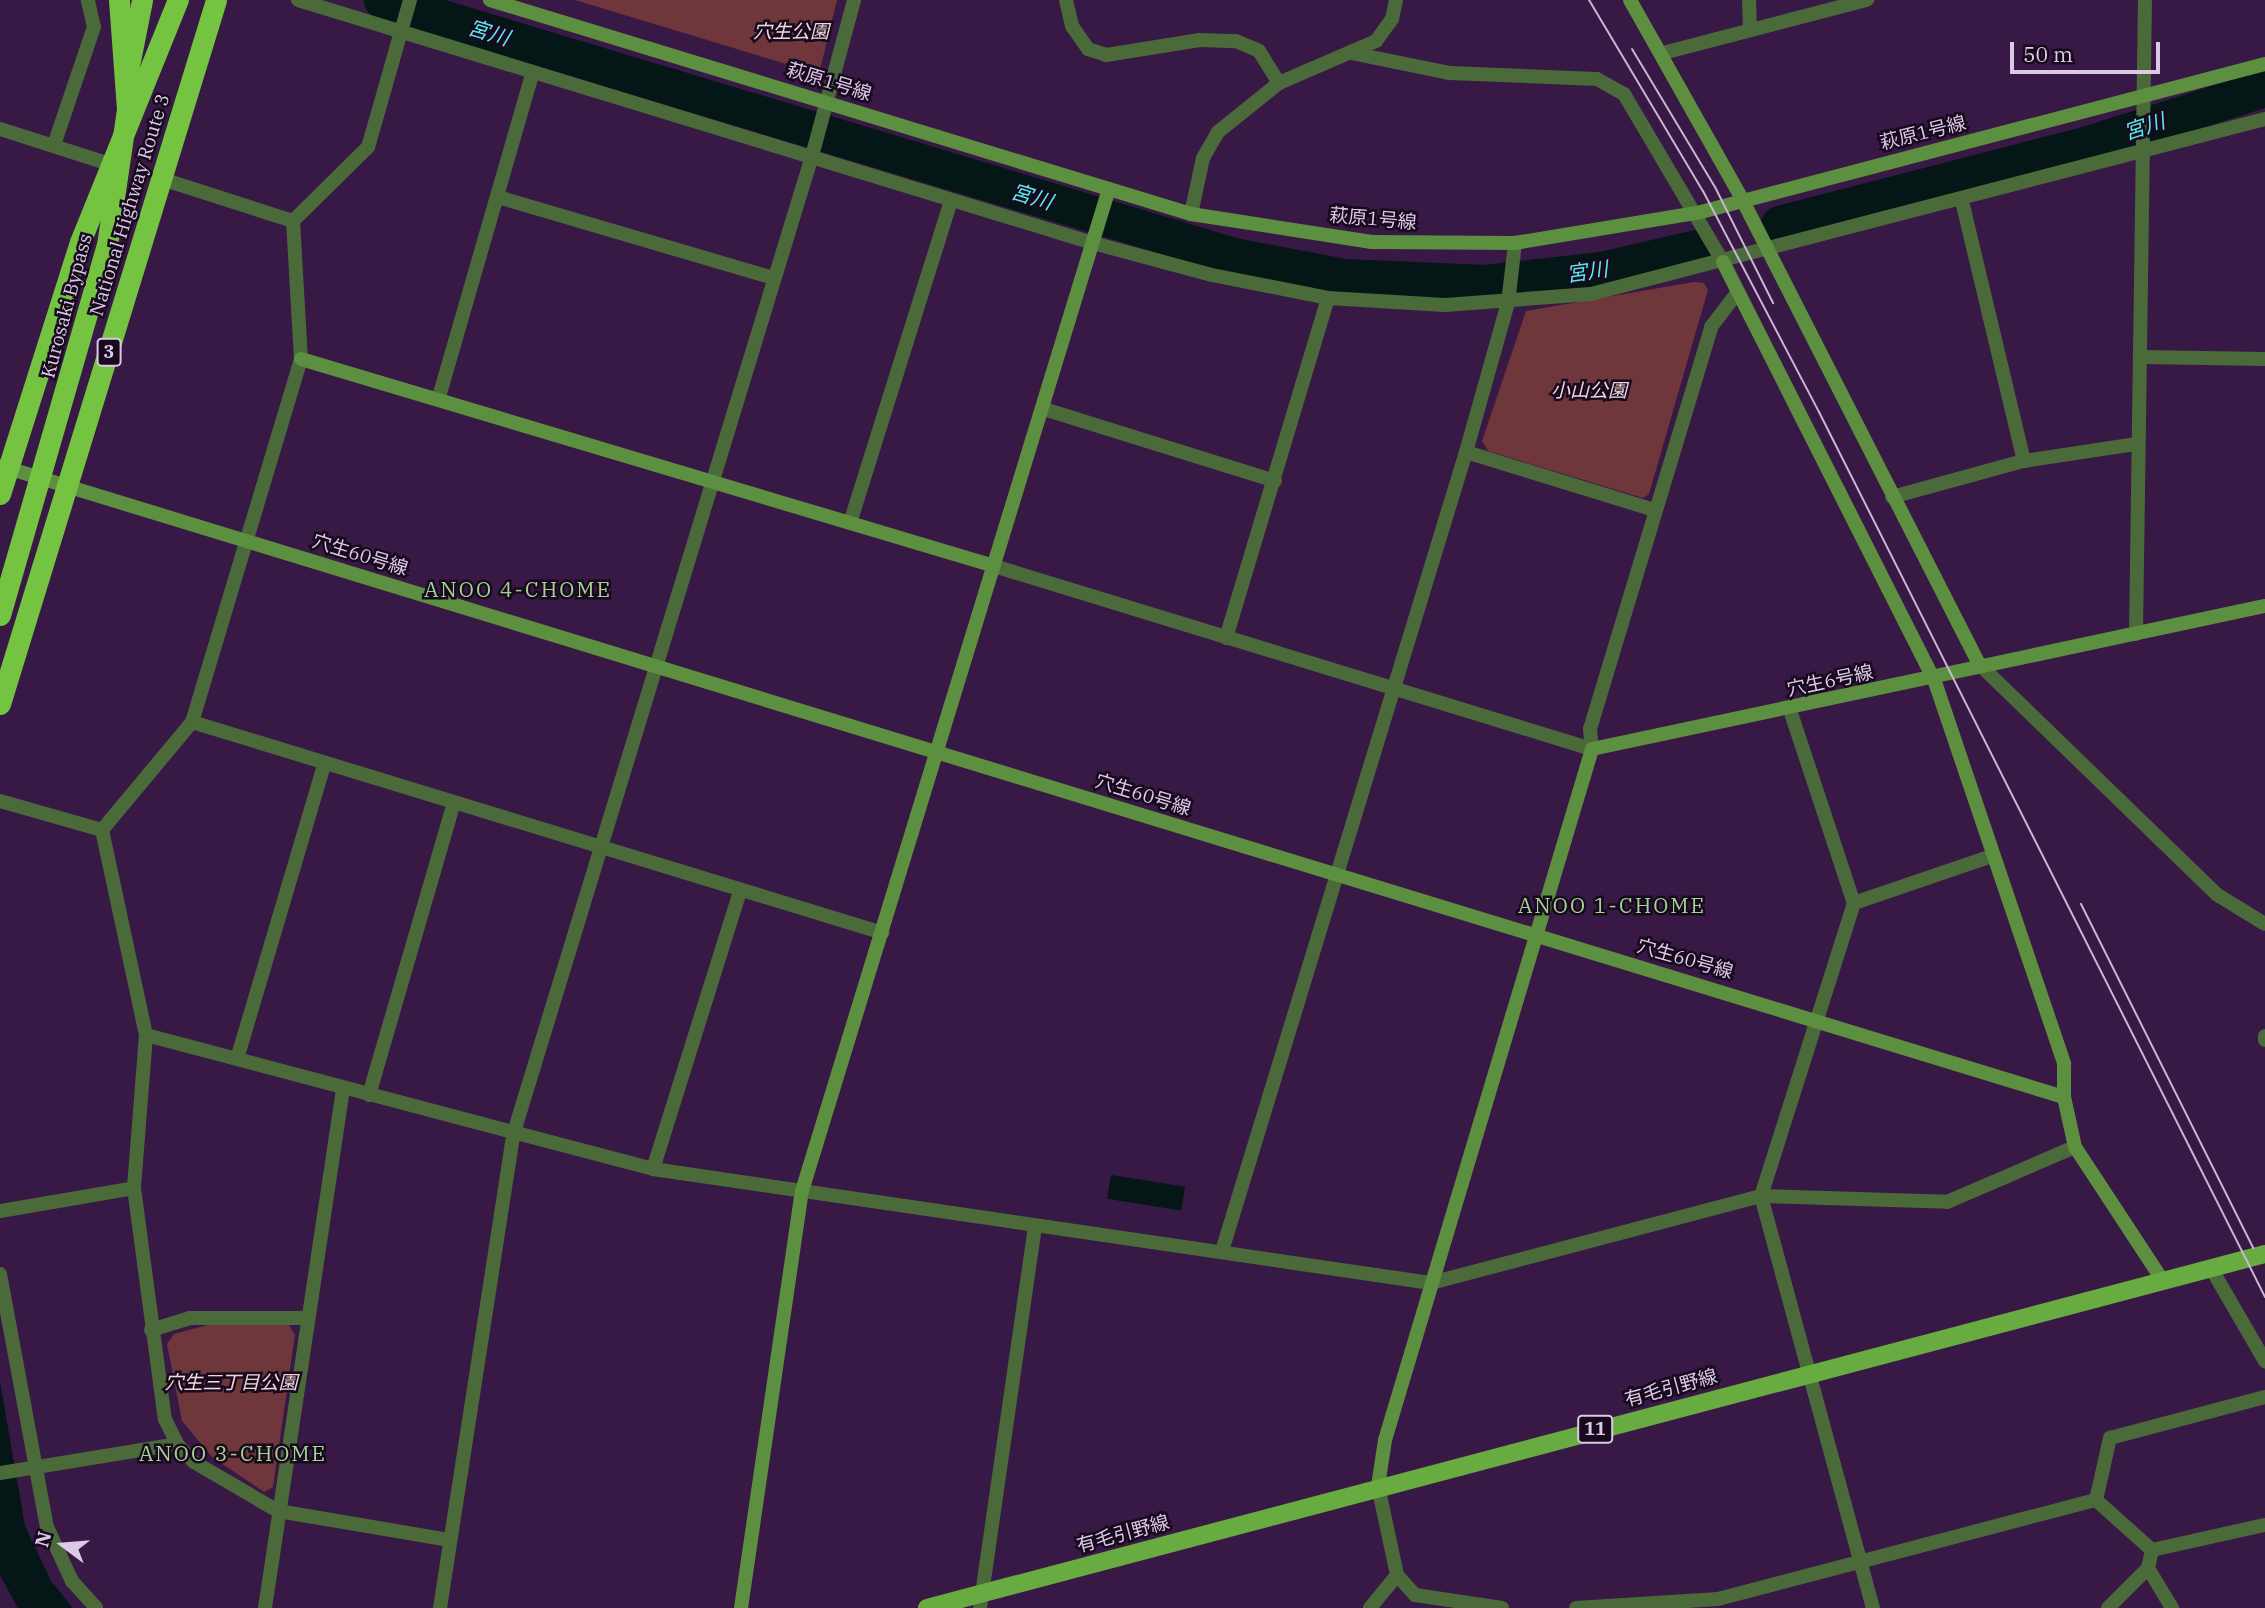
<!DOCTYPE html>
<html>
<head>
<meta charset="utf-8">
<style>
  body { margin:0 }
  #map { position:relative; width:2265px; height:1608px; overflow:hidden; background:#381844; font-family:"IBM Plex Serif","Noto Sans JP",serif }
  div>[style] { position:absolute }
  .green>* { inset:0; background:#6f363b }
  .water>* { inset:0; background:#041616; transform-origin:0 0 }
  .river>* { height:37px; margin:-18.5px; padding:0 18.5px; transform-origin:18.5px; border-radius:18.5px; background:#041616 }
  .street>* { height:14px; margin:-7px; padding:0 7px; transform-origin:7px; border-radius:7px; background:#4a6a3a }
  .secondary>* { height:14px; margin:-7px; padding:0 7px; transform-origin:7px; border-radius:7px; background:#5c8f3f }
  .primary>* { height:18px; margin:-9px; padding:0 9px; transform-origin:9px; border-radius:9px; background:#68ab41 }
  .highway>* { height:21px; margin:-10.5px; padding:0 10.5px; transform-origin:10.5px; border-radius:10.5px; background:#74c441 }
  .tram>* { height:2px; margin:-1px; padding:0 1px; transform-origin:1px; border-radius:1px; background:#cab5d3 }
  .highway-bridge>* { height:21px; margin:-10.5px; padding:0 10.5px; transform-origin:10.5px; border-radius:10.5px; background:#74c441 }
  span { translate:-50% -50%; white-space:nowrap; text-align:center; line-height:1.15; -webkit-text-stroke:5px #180a1e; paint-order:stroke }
  .shield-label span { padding:2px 5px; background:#180a1e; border:2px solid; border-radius:5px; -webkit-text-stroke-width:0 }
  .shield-label { font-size:18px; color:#dcc9e5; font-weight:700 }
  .park-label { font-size:19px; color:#f1d6d7; font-style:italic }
  .street-label { font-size:19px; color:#dcc9e5 }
  .water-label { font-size:21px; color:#58e9ea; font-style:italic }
  .neighbourhood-label { font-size:21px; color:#a6d190; letter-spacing:2px }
  .north { position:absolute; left:28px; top:1510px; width:70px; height:70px; -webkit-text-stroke:5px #180a1e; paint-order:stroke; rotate:286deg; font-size:19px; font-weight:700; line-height:28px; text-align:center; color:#dcc9e5 }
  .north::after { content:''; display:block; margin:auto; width:24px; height:32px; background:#dcc9e5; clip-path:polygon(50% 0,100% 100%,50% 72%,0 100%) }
  .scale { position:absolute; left:2010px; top:42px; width:150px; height:32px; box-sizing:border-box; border:4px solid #dcc9e5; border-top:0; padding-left:9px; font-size:21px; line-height:24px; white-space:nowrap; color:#dcc9e5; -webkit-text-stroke:5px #180a1e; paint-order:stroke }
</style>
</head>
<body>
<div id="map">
  <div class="green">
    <div style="clip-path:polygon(575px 0,837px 0,819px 74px)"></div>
    <div style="clip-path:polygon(1694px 282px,1704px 283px,1708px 290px,1649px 494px,1643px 498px,1488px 451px,1482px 441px,1526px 311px)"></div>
    <div style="clip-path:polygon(215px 1323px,289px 1325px,295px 1335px,273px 1487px,264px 1492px,212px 1457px,182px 1421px,167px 1344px,174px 1334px)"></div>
  </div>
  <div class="water">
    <div style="left:1111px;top:1175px;width:75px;height:24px;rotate:9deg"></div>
    <div style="clip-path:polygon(0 1382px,25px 1526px,51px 1581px,73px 1608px,18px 1608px,0 1575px)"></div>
  </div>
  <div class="river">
    <div style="left:382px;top:0;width:889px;rotate:16.74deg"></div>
    <div style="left:1233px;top:256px;width:113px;rotate:10.7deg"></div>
    <div style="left:1344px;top:277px;width:141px;rotate:2.4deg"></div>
    <div style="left:1485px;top:283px;width:117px;rotate:-6.4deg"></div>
    <div style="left:1601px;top:270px;width:98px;rotate:-13deg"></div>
    <div style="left:1779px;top:224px;width:316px;rotate:-14.5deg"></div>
    <div style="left:2085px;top:145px;width:189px;rotate:-17.6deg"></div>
  </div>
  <div class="street">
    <div style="left:298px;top:0;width:831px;rotate:17deg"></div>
    <div style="left:1093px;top:243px;width:123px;rotate:15.1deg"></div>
    <div style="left:1212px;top:275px;width:118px;rotate:11.2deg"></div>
    <div style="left:1328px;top:298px;width:117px;rotate:3.4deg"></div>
    <div style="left:1445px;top:305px;width:146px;rotate:-4.3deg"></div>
    <div style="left:1591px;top:294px;width:696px;rotate:-14.56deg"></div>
    <div style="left:410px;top:0;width:153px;rotate:105.9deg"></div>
    <div style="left:368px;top:147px;width:105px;rotate:135.4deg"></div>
    <div style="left:293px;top:221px;width:138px;rotate:86.7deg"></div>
    <div style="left:301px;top:359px;width:379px;rotate:106.7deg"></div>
    <div style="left:192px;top:722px;width:141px;rotate:129.8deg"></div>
    <div style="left:102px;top:830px;width:210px;rotate:77.9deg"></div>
    <div style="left:146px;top:1035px;width:153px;rotate:94.5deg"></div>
    <div style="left:134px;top:1188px;width:233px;rotate:82.4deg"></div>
    <div style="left:165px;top:1419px;width:28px;rotate:64deg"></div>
    <div style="left:177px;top:1444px;width:25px;rotate:47deg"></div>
    <div style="left:194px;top:1462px;width:97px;rotate:30.3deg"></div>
    <div style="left:278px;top:1511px;width:173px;rotate:9.6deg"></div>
    <div style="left:1066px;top:0;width:27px;rotate:77deg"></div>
    <div style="left:1072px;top:26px;width:28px;rotate:55deg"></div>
    <div style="left:1088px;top:49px;width:19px;rotate:18deg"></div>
    <div style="left:1106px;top:55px;width:95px;rotate:-9.1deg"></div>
    <div style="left:1200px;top:40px;width:36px;rotate:2deg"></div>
    <div style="left:1236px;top:41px;width:25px;rotate:23deg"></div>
    <div style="left:1259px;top:51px;width:38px;rotate:58deg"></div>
    <div style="left:1749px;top:0;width:30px;rotate:88deg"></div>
    <div style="left:1351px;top:53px;width:100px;rotate:11.5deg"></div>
    <div style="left:1449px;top:73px;width:148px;rotate:2.3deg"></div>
    <div style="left:1597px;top:79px;width:31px;rotate:29deg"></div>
    <div style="left:1624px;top:94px;width:195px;rotate:59.5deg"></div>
    <div style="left:1663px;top:53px;width:211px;rotate:-14.6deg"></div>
    <div style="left:0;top:129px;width:115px;rotate:17.7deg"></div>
    <div style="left:54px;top:145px;width:125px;rotate:-71.3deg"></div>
    <div style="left:94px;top:27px;width:28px;rotate:-103deg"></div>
    <div style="left:162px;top:179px;width:138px;rotate:17.8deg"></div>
    <div style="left:498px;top:197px;width:288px;rotate:16.4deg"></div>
    <div style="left:1962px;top:201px;width:267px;rotate:76.6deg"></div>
    <div style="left:1191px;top:214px;width:57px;rotate:-77.9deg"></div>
    <div style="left:1203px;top:158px;width:30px;rotate:-60deg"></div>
    <div style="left:1218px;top:132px;width:78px;rotate:-38.8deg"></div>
    <div style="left:1279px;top:83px;width:106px;rotate:-23.4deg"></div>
    <div style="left:1376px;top:41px;width:27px;rotate:-54deg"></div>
    <div style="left:1392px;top:19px;width:19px;rotate:-78deg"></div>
    <div style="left:2142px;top:357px;width:123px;rotate:0.9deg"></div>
    <div style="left:439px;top:397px;width:338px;rotate:-73.9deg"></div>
    <div style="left:1044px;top:409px;width:242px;rotate:17.3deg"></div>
    <div style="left:1466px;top:452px;width:198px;rotate:17.1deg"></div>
    <div style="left:1892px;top:497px;width:137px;rotate:-15.3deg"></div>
    <div style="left:2024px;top:461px;width:114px;rotate:-8.6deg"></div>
    <div style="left:850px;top:523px;width:338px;rotate:-72.6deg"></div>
    <div style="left:994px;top:566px;width:625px;rotate:17.02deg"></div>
    <div style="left:1592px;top:749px;width:20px;rotate:-96deg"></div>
    <div style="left:1590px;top:729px;width:420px;rotate:-73.2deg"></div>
    <div style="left:1711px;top:327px;width:43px;rotate:-52.6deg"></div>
    <div style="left:2136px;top:634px;width:634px;rotate:-89.19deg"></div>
    <div style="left:1226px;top:638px;width:355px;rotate:-73.3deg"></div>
    <div style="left:1979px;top:664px;width:330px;rotate:44.1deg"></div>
    <div style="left:2216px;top:894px;width:57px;rotate:31.5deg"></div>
    <div style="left:1790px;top:710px;width:203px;rotate:71.7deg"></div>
    <div style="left:1854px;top:903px;width:307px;rotate:107.6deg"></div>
    <div style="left:1761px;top:1196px;width:427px;rotate:74.8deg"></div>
    <div style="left:192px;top:722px;width:722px;rotate:16.98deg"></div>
    <div style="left:0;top:801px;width:106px;rotate:15.9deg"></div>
    <div style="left:1854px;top:903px;width:146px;rotate:-18.8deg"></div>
    <div style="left:146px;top:1035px;width:524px;rotate:14.8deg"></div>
    <div style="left:653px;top:1169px;width:786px;rotate:8.34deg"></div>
    <div style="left:1431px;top:1283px;width:341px;rotate:-14.8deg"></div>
    <div style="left:1761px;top:1196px;width:186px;rotate:1.8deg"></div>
    <div style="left:1947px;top:1202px;width:139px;rotate:-23.3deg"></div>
    <div style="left:2265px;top:1036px;width:4px;rotate:90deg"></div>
    <div style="left:237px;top:1059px;width:306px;rotate:-73.5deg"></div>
    <div style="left:369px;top:1095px;width:302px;rotate:-73.8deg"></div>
    <div style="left:653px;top:1169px;width:290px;rotate:-72.6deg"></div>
    <div style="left:0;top:1211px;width:136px;rotate:-9.7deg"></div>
    <div style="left:1222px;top:1251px;width:835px;rotate:-73.02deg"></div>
    <div style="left:1466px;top:452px;width:155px;rotate:-74.3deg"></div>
    <div style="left:1508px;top:303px;width:60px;rotate:-83.3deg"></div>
    <div style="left:2211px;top:1268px;width:108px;rotate:59.9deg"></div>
    <div style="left:0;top:1274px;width:257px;rotate:79.5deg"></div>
    <div style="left:47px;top:1527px;width:60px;rotate:65.2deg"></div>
    <div style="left:72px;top:1581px;width:36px;rotate:48deg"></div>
    <div style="left:151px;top:1330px;width:41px;rotate:-17.1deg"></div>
    <div style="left:190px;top:1318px;width:118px"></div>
    <div style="left:0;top:1473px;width:179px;rotate:-9.3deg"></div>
    <div style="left:1378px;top:1486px;width:91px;rotate:77.9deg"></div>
    <div style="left:1397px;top:1575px;width:27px;rotate:48deg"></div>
    <div style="left:1415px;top:1595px;width:88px;rotate:8.5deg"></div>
    <div style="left:2096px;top:1500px;width:64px;rotate:-77.3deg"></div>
    <div style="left:2110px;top:1438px;width:160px;rotate:-14.8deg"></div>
    <div style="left:2152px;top:1550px;width:116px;rotate:-12.5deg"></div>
    <div style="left:2148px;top:1568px;width:47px;rotate:59deg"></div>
    <div style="left:265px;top:1608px;width:525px;rotate:-81.45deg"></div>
    <div style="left:440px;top:1608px;width:482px;rotate:-81.2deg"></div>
    <div style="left:514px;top:1132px;width:1020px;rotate:-73.02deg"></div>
    <div style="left:812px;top:156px;width:162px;rotate:-74.9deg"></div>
    <div style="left:980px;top:1608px;width:385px;rotate:-81.8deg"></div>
    <div style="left:1370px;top:1608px;width:43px;rotate:-50.7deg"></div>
    <div style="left:1576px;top:1608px;width:142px;rotate:-3.6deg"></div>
    <div style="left:1718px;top:1599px;width:391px;rotate:-14.7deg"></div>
    <div style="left:2096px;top:1500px;width:75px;rotate:41.8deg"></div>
    <div style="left:2108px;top:1608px;width:57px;rotate:-45deg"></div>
    <div style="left:2148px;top:1568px;width:18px;rotate:-77deg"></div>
  </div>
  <div class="secondary">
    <div style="left:490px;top:0;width:733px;rotate:16.98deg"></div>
    <div style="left:1191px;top:214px;width:183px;rotate:8.8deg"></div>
    <div style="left:1372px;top:242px;width:143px;rotate:0.4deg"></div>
    <div style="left:1515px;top:243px;width:184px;rotate:-9.4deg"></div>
    <div style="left:1697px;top:213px;width:587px;rotate:-14.7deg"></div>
    <div style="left:1630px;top:0;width:228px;rotate:60.6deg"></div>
    <div style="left:1742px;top:199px;width:522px;rotate:62.99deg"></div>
    <div style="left:1723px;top:262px;width:467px;rotate:63.2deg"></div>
    <div style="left:1934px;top:679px;width:406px;rotate:71.3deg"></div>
    <div style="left:2064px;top:1064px;width:33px;rotate:90deg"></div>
    <div style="left:301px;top:359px;width:723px;rotate:16.63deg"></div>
    <div style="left:1px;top:466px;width:2157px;rotate:17.01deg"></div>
    <div style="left:2064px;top:1097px;width:51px;rotate:77.6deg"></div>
    <div style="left:2075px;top:1147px;width:160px;rotate:56.7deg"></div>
    <div style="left:1378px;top:1486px;width:47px;rotate:-81.3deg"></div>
    <div style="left:1385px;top:1440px;width:721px;rotate:-73.32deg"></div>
    <div style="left:1592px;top:749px;width:688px;rotate:-12deg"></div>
    <div style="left:741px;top:1608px;width:421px;rotate:-81.7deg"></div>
    <div style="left:802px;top:1191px;width:1048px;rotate:-72.97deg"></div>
  </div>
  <div class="primary">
    <div style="left:927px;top:1608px;width:1384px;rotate:-14.82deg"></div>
  </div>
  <div class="highway">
    <div style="left:127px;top:76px;width:77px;rotate:-78.8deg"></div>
    <div style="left:0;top:494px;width:264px;rotate:-72.4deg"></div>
    <div style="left:80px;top:242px;width:261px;rotate:-68deg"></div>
    <div style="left:0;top:704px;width:736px;rotate:-72.94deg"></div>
  </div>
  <div class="tram">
    <div style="left:1589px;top:0;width:222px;rotate:59.2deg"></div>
    <div style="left:1703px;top:191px;width:250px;rotate:62.3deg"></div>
    <div style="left:1819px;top:412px;width:991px;rotate:63.25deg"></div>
    <div style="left:1632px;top:49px;width:161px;rotate:59deg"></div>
    <div style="left:1715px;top:187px;width:130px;rotate:63.4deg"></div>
    <div style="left:2081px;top:904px;width:385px;rotate:63.4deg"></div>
  </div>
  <div class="highway-bridge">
    <div style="left:0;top:615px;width:385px;rotate:-73.9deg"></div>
    <div style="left:107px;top:245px;width:137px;rotate:-81.6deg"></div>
    <div style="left:127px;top:109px;width:109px;rotate:-94.2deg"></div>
  </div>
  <div class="shield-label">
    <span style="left:109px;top:352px">3</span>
    <span style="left:1595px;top:1429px">11</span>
  </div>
  <div class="park-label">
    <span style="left:791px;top:32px">穴生公園</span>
    <span style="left:1589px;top:391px">小山公園</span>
    <span style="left:231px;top:1383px">穴生三丁目公園</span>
  </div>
  <div class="street-label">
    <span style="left:829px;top:82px;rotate:17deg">萩原1号線</span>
    <span style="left:1923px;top:133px;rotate:-14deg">萩原1号線</span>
    <span style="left:130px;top:205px;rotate:-73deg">National Highway Route 3</span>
    <span style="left:1373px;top:219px;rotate:5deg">萩原1号線</span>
    <span style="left:67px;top:306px;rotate:-75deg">Kurosaki Bypass</span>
    <span style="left:360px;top:555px;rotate:17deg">穴生60号線</span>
    <span style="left:1830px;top:681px;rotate:-12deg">穴生6号線</span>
    <span style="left:1143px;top:795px;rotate:17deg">穴生60号線</span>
    <span style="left:1685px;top:959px;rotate:16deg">穴生60号線</span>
    <span style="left:1671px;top:1388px;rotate:-15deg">有毛引野線</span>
    <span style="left:1123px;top:1534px;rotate:-15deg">有毛引野線</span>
  </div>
  <div class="water-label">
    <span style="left:489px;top:32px;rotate:17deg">宮川</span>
    <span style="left:2144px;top:126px;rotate:-18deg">宮川</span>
    <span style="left:1032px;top:196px;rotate:17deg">宮川</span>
    <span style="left:1587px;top:271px;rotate:-8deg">宮川</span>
  </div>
  <div class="neighbourhood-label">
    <span style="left:518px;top:589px">ANOO 4-CHOME</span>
    <span style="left:1612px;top:905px">ANOO 1-CHOME</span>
    <span style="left:233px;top:1453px">ANOO 3-CHOME</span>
  </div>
  <div class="north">N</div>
  <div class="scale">50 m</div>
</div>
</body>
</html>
